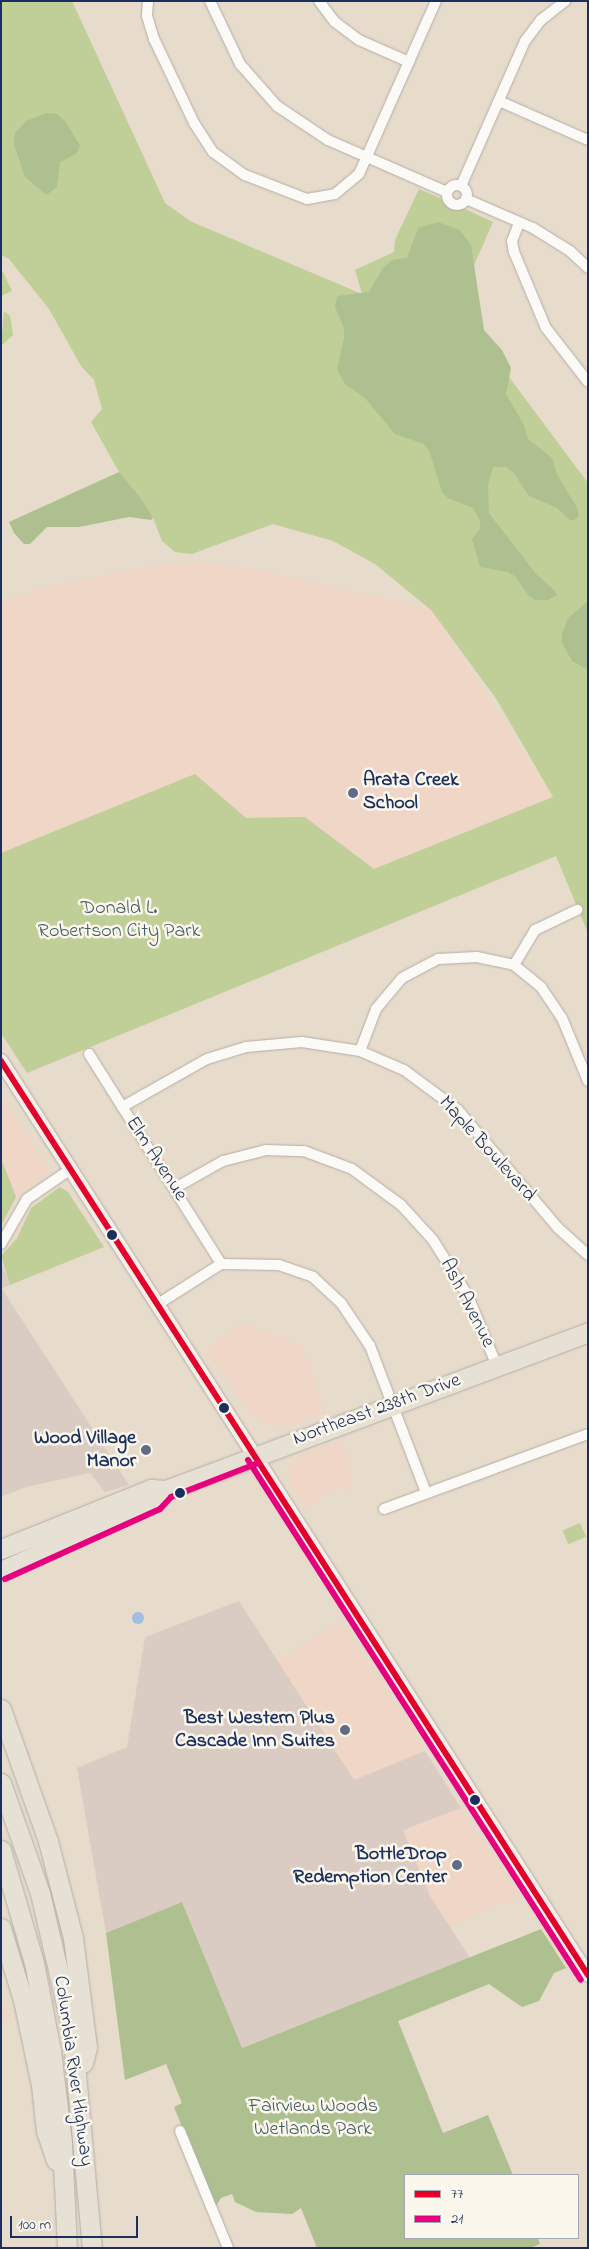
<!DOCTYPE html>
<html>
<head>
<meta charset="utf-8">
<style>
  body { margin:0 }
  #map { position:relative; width:589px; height:2249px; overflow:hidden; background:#e7dbcb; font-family:"Indie Flower",sans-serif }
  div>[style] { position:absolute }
  .built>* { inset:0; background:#efd6c7; transform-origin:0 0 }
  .industrial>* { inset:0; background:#dbccc3 }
  .green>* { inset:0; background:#c0ce97; transform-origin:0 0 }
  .forest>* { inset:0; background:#aec090 }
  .water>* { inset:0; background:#9fbee2 }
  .round { border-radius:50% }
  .roads { filter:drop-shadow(0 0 1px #b3aea8) drop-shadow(0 0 1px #b3aea8) }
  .street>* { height:10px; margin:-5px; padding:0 5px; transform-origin:5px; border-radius:5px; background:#fbfaf7 }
  .street>.ring { margin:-5px; padding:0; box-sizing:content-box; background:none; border:10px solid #fbfaf7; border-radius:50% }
  .secondary>* { height:14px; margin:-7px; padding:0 7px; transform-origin:7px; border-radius:7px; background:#f4efe9 }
  .highway>* { height:19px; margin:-9.5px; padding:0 9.5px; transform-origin:9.5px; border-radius:9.5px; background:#e7e0d4 }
  .bus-1>* { height:6px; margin:-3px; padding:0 3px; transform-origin:3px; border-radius:3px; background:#e4002b }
  .bus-2>* { height:6px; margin:-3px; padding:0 3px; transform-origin:3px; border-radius:3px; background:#e5007d }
  .dots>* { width:14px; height:14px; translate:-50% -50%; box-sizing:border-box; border:2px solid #fbf7ec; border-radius:50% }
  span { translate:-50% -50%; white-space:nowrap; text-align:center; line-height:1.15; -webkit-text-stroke:5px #fbf7ec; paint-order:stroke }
  .poi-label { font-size:20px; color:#1b2f5e; font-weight:700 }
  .left { translate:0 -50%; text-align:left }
  .right { translate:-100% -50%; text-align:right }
  .park-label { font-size:20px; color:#435b62 }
  .street-label { font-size:20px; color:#1b2f5e }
  .frame { position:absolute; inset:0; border:2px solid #1b2f5e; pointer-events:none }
  .legend { position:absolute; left:404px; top:2174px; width:175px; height:65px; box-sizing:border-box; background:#fbf7ec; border:1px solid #a1a7b3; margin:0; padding:6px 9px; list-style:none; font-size:15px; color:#1b2f5e }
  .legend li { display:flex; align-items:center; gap:10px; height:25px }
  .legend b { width:25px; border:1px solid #a1a7b3 }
  .scale { position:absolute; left:10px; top:2216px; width:128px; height:22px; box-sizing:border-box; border:2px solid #1b2f5e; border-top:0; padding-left:6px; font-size:15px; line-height:18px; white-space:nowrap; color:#1b2f5e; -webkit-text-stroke:4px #fbf7ec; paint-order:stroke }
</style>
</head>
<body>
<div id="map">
  <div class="built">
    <div style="clip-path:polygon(204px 564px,257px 569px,431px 610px,553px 797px,374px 869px,305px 817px,246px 818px,195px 774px,1px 853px,1px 603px,42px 588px,152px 566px)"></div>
    <div style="clip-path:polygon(1px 1096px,50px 1171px,16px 1197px,1px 1164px)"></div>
    <div style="clip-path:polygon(243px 1323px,302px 1346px,326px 1412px,286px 1427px,264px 1423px,249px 1412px,206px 1348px)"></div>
    <div style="clip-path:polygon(342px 1440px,353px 1471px,351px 1490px,336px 1488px,304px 1509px,290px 1484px,289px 1466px,294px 1458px)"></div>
    <div style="left:341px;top:1621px;width:155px;height:75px;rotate:57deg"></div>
    <div style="clip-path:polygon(461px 1808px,520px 1896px,449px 1926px,430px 1896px,402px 1830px)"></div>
    <div style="clip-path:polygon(1px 1996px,11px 2019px,1px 2022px)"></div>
  </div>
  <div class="industrial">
    <div style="clip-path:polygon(1px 1262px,10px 1285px,2px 1289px,129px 1485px,105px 1492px,90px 1473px,26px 1487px,1px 1497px)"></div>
    <div style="clip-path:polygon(239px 1601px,354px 1780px,425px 1751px,461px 1808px,403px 1830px,430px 1896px,470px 1958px,241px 2048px,182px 1902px,106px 1933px,77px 1768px,127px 1747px,145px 1637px)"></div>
  </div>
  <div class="green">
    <div style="clip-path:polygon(1px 1px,72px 1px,165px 203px,192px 222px,362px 294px,355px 270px,394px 252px,395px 240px,419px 189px,442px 199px,451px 210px,465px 209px,493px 222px,448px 325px,479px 337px,588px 483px,588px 933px,556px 856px,27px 1073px,1px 1033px,1px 853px,195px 774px,246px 818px,305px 817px,374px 869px,553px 797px,497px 700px,431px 610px,375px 564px,333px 541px,273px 524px,192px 554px,175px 552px,162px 541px,153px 518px,119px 472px,91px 422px,102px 409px,94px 380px,81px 366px,49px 309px,9px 259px,1px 255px)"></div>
    <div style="clip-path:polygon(1px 268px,12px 291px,1px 296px)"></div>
    <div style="clip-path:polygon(4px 311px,10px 316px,13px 335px,1px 346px)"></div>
    <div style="clip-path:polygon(3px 1163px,16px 1197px,1px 1226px,1px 1164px)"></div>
    <div style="clip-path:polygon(60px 1187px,68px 1192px,104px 1247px,10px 1285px,1px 1256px,17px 1238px,31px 1208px)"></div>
    <div style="left:580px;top:1523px;width:15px;height:19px;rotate:67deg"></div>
  </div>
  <div class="forest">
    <div style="clip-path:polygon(47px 113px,57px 114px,66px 122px,80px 146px,76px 154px,60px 162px,57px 187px,46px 195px,25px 177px,14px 144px,15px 133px,26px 121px)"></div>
    <div style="clip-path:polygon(438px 222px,460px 230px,471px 245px,484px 330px,502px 350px,511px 368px,506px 394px,524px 425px,528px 439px,552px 458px,557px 474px,576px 506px,579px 515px,575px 520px,570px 520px,557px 508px,529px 496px,514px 473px,506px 467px,493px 467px,488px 485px,489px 513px,537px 575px,554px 590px,557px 595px,548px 600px,535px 600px,528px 595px,516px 577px,508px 572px,480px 567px,472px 539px,480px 529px,480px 520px,473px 508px,448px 498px,442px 492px,430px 453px,424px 444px,395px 434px,365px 398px,345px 384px,337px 370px,344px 338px,344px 328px,335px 307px,337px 296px,369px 292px,383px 268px,392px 260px,407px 258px,418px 228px)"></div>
    <div style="clip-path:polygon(119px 472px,142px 500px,153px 518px,151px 520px,129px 517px,79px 527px,47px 527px,30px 544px,24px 544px,14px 533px,9px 522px)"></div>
    <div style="clip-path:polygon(588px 601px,588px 670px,572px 661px,562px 643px,562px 634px,568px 618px)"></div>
    <div style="clip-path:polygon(182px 1902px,242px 2048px,541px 1929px,566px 1968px,554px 1973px,539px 2001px,522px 2007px,489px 1984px,398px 2021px,443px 2133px,488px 2115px,513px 2175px,405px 2175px,405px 2238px,538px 2238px,540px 2244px,530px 2248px,317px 2248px,301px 2208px,292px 2214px,256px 2212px,235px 2202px,232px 2194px,221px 2198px,215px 2208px,174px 2107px,182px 2103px,166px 2064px,125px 2080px,106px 1933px)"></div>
  </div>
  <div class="water">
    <div class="round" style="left:132px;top:1612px;width:12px;height:12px"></div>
  </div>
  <div class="roads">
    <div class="street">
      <div style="left:148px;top:1px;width:15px;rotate:94deg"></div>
      <div style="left:147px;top:16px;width:24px;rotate:73deg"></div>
      <div style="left:154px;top:39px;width:93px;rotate:64.5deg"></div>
      <div style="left:194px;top:123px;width:35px;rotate:57deg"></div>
      <div style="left:213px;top:152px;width:39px;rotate:36deg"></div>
      <div style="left:245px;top:175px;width:66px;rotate:21.2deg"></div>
      <div style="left:307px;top:199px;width:28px;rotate:-10deg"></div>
      <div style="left:335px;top:194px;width:31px;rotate:-40deg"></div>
      <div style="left:359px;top:174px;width:189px;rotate:-66deg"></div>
      <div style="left:210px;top:1px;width:70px;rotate:64.5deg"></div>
      <div style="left:240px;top:64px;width:56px;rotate:48.6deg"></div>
      <div style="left:277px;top:106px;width:61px;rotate:33.7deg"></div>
      <div style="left:328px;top:140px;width:130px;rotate:23.6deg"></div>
      <div style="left:319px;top:1px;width:26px;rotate:53deg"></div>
      <div style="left:335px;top:22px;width:30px;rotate:37deg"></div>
      <div style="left:359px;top:40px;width:55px;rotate:23.7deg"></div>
      <div style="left:499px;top:101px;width:97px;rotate:23.7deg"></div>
      <div class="ring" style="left:447px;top:185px;width:10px;height:10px"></div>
      <div style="left:461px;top:186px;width:158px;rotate:-66.2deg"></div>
      <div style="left:525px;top:41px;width:26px;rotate:-53deg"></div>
      <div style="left:541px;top:20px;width:31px;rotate:-38deg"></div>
      <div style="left:466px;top:199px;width:73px;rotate:23.4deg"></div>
      <div style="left:533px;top:228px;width:44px;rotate:31.9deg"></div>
      <div style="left:570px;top:251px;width:25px;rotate:43deg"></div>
      <div style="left:519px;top:223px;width:19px;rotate:111deg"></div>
      <div style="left:512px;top:241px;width:11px;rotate:80deg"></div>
      <div style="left:514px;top:252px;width:82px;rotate:67.2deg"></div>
      <div style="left:546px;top:328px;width:68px;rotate:52.1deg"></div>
      <div style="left:514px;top:965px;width:41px;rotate:-59deg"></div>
      <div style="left:535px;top:930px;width:47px;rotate:-25.5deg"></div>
      <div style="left:360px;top:1051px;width:45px;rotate:-69.1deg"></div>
      <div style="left:376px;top:1009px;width:40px;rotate:-50deg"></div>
      <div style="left:402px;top:978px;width:41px;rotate:-27.8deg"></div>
      <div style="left:438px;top:959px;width:39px;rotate:-3deg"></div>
      <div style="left:477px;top:957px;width:38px;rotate:12deg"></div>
      <div style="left:514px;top:965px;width:35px;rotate:39deg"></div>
      <div style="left:541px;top:987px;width:37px;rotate:56deg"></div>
      <div style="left:562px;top:1018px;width:68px;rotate:67.6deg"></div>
      <div style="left:89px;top:1054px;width:248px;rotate:57.8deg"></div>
      <div style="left:122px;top:1107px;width:98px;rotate:-29.5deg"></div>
      <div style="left:207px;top:1059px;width:41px;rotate:-17.1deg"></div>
      <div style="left:246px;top:1047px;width:56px;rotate:-5.1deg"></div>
      <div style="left:302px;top:1042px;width:59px;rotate:8.8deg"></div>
      <div style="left:360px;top:1051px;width:48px;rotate:23.4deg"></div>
      <div style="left:404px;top:1070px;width:67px;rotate:36.5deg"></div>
      <div style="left:458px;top:1110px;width:155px;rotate:49.7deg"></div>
      <div style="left:558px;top:1228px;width:40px;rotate:42deg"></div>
      <div style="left:175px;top:1188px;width:55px;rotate:-29.4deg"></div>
      <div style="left:223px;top:1161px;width:44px;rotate:-14.3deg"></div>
      <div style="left:266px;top:1150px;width:38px;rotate:2deg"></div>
      <div style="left:304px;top:1151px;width:51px;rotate:20.6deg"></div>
      <div style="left:352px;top:1169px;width:61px;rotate:36.3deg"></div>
      <div style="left:401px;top:1205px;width:47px;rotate:47.6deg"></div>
      <div style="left:433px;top:1240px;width:66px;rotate:58deg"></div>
      <div style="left:468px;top:1296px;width:76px;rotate:67.5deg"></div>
      <div style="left:1px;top:1244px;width:52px;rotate:-60deg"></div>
      <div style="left:27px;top:1199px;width:53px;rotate:-34.3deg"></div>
      <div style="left:158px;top:1304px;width:75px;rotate:-32.4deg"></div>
      <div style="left:221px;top:1264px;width:58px;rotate:1deg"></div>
      <div style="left:279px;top:1265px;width:36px;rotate:19deg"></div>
      <div style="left:313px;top:1277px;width:38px;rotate:43deg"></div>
      <div style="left:341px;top:1303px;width:52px;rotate:56deg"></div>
      <div style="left:370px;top:1346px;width:157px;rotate:69.1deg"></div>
      <div style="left:384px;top:1509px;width:217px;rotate:-20.2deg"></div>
      <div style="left:180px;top:2131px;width:126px;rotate:67.7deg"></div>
    </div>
    <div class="secondary">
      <div style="left:1px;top:1061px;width:1086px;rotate:57.29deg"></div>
    </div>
    <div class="highway">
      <div style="left:1px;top:1549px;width:162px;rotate:-21.8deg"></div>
      <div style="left:151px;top:1489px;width:15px;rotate:4deg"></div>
      <div style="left:166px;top:1490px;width:451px;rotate:-20.5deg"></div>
      <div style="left:1px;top:1571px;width:170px;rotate:-24.3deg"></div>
      <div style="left:156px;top:1501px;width:15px;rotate:-48deg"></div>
      <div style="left:1px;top:1709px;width:140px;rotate:70.4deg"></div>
      <div style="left:48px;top:1841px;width:100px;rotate:75.5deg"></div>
      <div style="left:73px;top:1938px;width:110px;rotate:82.7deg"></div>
      <div style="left:87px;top:2047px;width:16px;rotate:104deg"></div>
      <div style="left:1px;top:1783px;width:117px;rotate:70.5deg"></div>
      <div style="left:40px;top:1893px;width:141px;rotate:76.9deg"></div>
      <div style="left:72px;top:2030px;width:219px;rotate:84.8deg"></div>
      <div style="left:1px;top:1850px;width:118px;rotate:73.7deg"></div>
      <div style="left:34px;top:1963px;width:90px;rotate:79.1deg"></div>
      <div style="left:51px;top:2051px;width:92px;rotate:83.1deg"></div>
      <div style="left:62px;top:2142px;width:106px;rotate:87.3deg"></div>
      <div style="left:1px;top:1928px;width:75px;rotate:73deg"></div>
      <div style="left:23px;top:2000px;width:87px;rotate:78deg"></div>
      <div style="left:41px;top:2085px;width:46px;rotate:83.8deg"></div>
      <div style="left:46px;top:2131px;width:31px;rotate:71deg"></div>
    </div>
  </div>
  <div class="bus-1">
    <div style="left:1px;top:1061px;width:1086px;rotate:57.29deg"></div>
  </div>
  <div class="bus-2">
    <div style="left:248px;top:1460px;width:617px;rotate:57.37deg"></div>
    <div style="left:5px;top:1579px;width:170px;rotate:-24.3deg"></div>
    <div style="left:160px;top:1509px;width:16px;rotate:-47deg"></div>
    <div style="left:171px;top:1497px;width:93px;rotate:-21.3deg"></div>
  </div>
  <div class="dots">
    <div style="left:353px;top:793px;background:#626b84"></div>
    <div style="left:112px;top:1235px;background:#1b2f5e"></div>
    <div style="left:224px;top:1408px;background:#1b2f5e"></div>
    <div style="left:146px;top:1450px;background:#626b84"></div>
    <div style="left:180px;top:1493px;background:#1b2f5e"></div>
    <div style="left:345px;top:1730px;background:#626b84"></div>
    <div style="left:475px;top:1800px;background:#1b2f5e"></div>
    <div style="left:457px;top:1865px;background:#626b84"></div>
  </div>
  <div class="poi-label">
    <span class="left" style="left:363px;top:792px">Arata Creek<br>School</span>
    <span class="right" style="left:136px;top:1450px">Wood Village<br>Manor</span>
    <span class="right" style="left:335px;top:1730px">Best Western Plus<br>Cascade Inn Suites</span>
    <span class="right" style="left:447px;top:1866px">BottleDrop<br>Redemption Center</span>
  </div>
  <div class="park-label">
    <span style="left:119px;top:920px">Donald L.<br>Robertson City Park</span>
    <span style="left:313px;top:2118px">Fairview Woods<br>Wetlands Park</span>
  </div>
  <div class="street-label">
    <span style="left:487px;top:1149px;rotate:48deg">Maple Boulevard</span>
    <span style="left:156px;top:1159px;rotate:57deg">Elm Avenue</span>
    <span style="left:467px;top:1303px;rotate:63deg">Ash Avenue</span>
    <span style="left:377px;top:1410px;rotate:-20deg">Northeast 238th Drive</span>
    <span style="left:73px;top:2071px;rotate:82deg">Columbia River Highway</span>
  </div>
  <div class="frame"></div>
  <ul class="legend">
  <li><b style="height:6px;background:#e4002b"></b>77</li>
  <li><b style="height:6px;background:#e5007d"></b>21</li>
  </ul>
  <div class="scale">100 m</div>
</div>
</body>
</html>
